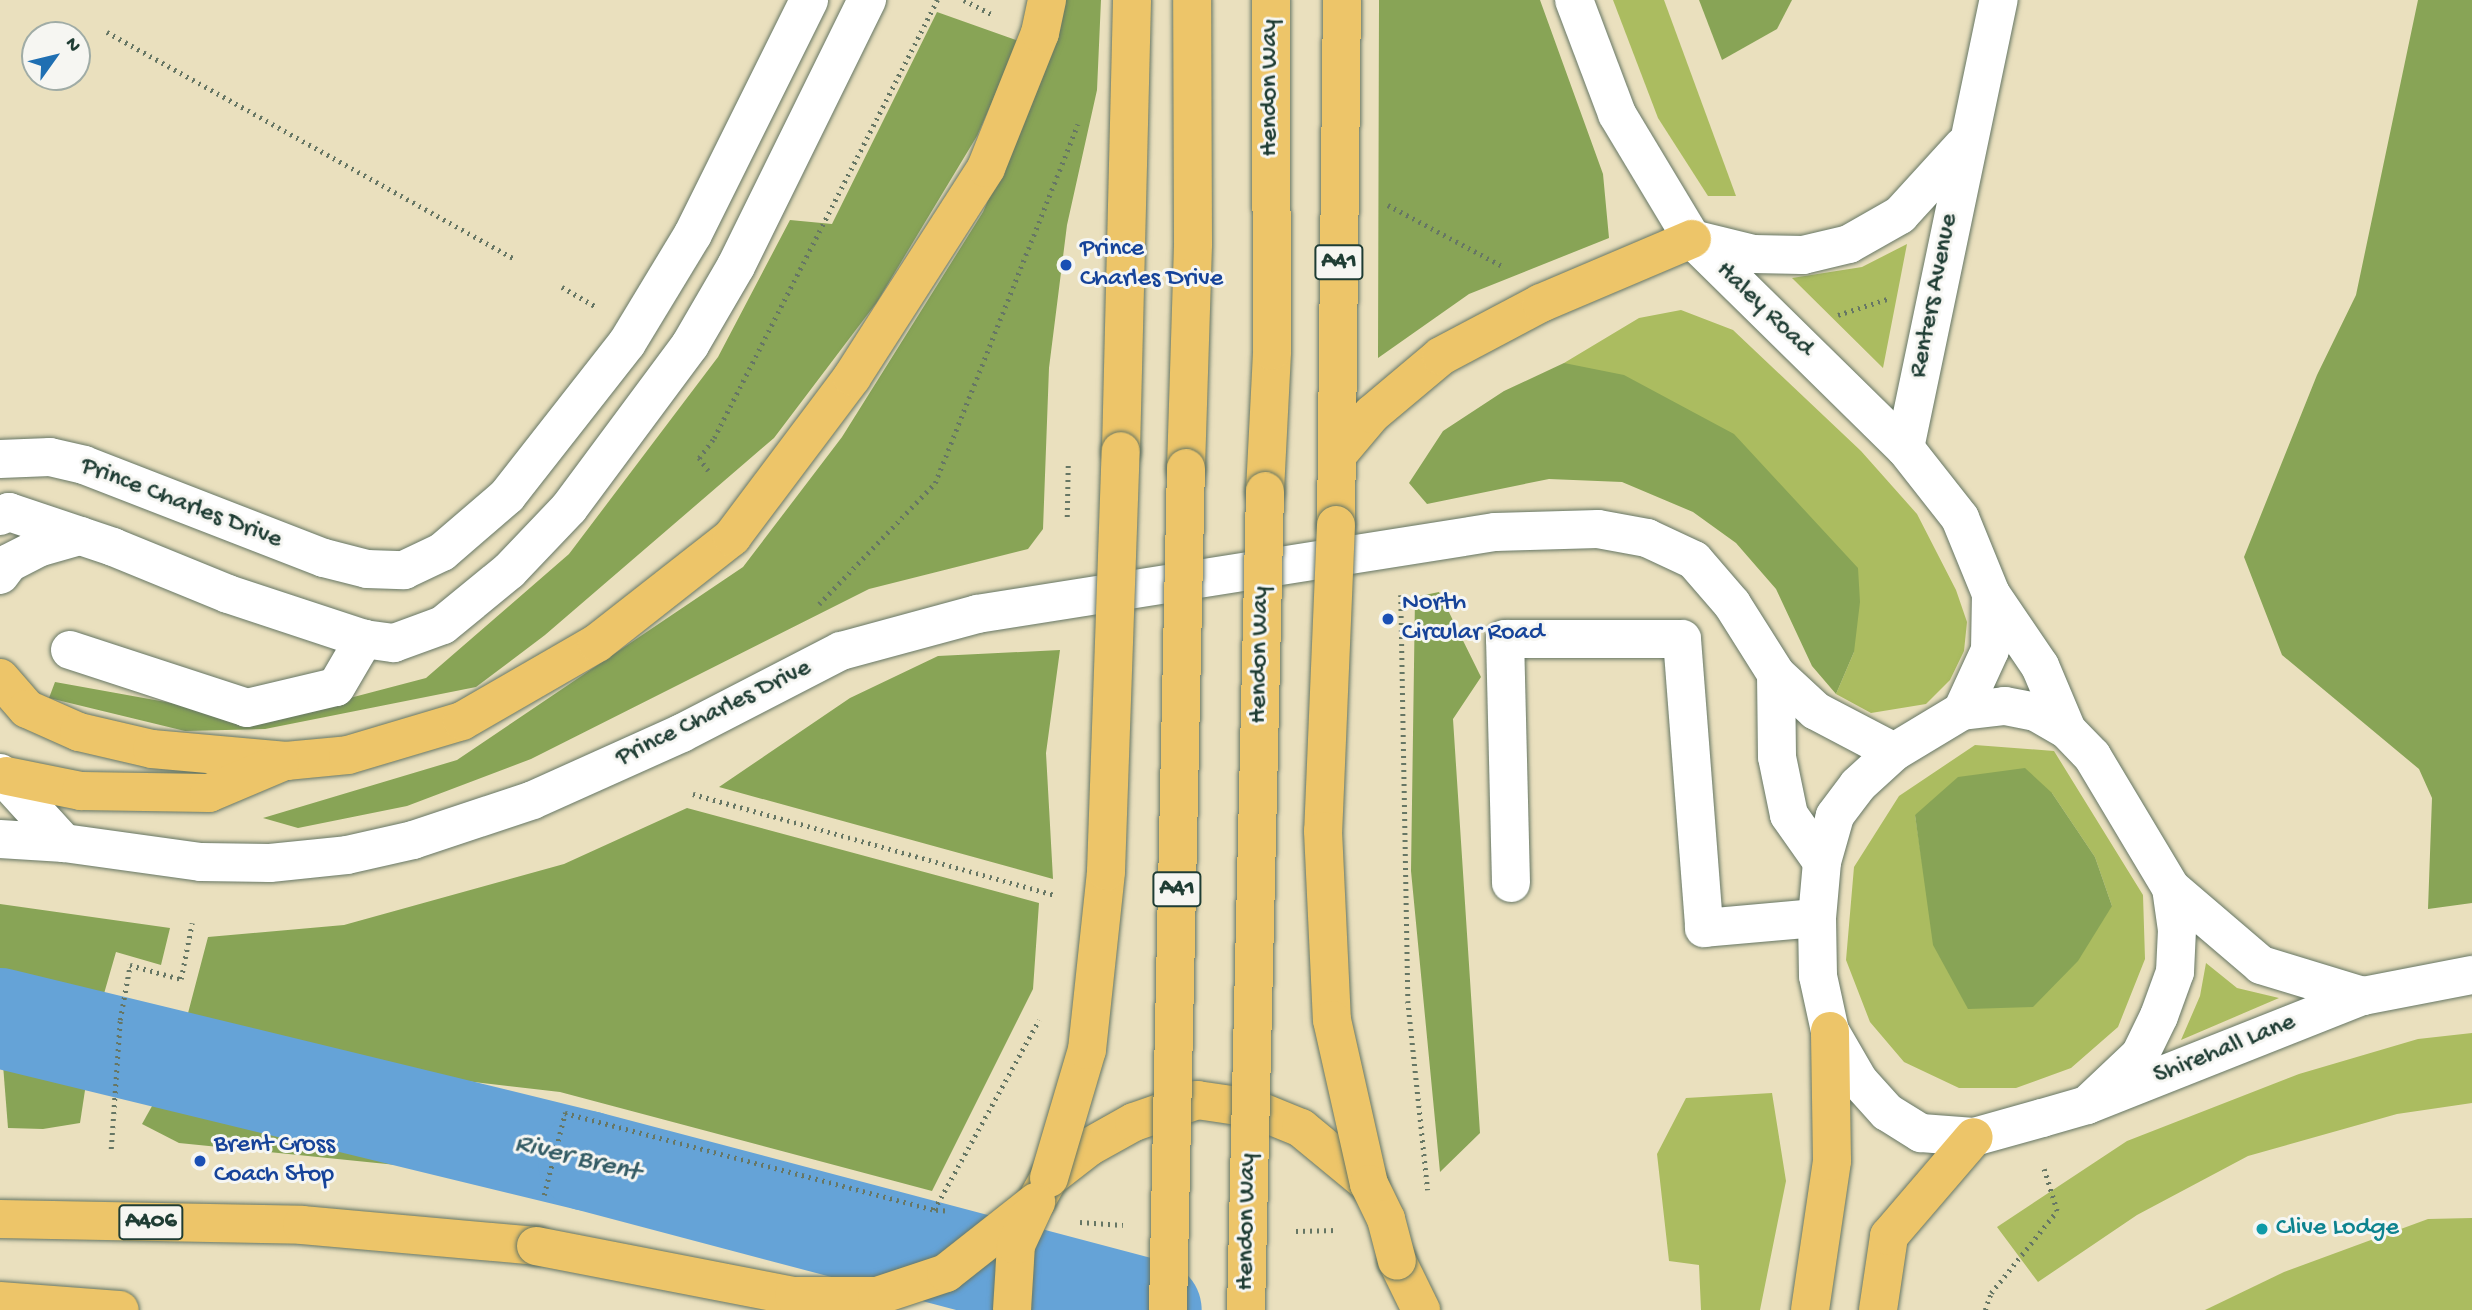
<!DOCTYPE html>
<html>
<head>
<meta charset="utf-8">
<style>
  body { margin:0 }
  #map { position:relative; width:2472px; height:1310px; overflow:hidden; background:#eae0be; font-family:"Gochi Hand",sans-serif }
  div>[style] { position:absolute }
  .green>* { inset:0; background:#abbc60 }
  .forest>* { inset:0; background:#88a456 }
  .river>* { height:100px; margin:-50px; padding:0 50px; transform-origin:50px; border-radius:50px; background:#65a3d7 }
  .path>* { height:4.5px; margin-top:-2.25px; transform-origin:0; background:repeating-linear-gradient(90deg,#667664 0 2px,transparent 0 7px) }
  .roads { filter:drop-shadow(0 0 2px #667664) drop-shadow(0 0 2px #667664) }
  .minor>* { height:38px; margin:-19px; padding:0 19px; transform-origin:19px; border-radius:19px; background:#fff }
  .highway>* { height:38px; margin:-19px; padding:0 19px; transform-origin:19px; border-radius:19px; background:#edc569 }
  .bridges { filter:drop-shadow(0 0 2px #667664) drop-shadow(0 0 2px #667664) }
  .highway-bridge>* { height:38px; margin:-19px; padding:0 19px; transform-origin:19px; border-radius:19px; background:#edc569 }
  .dots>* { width:19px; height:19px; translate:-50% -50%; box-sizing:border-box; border:4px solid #f6f6f2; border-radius:50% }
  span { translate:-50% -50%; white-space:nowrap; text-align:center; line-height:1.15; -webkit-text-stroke:6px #f6f6f2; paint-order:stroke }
  .shield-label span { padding:2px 5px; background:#f6f6f2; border:2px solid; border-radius:5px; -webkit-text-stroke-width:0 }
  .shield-label { font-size:24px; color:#1f3d34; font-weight:700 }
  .street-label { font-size:26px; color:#1f3d34 }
  .transit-label { font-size:26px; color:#164399 }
  .left { translate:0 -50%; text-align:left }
  .culture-label { font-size:26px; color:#0d838f }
  .water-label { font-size:28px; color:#345c65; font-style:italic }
  .north { position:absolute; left:21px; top:21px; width:70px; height:70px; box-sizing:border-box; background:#f6f6f2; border:2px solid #a0aca6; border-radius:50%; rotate:56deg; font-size:19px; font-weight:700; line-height:28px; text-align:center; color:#1f3d34 }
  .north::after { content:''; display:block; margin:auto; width:24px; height:32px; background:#1f6fb2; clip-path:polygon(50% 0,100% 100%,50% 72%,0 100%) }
</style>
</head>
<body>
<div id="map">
  <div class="green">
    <div style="clip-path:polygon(1613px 0,1664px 0,1736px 196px,1708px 196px,1658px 118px)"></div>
    <div style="clip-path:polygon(1907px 244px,1883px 368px,1792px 278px,1862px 267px)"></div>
    <div style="clip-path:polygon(1681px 310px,1733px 330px,1861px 451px,1917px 514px,1956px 590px,1967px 622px,1964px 651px,1950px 680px,1926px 704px,1871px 713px,1836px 694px,1854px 652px,1564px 363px,1639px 318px)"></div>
    <div style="clip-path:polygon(evenodd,1975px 745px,2054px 751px,2143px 895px,2145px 959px,2118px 1027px,2071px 1068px,2016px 1088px,1959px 1088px,1904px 1062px,1870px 1022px,1846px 960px,1854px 867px,1899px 796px,1975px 745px,2052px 793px,2095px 857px,2112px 906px,1924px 874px,1915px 815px,2052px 793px)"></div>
    <div style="clip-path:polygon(2206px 963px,2237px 988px,2279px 998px,2181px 1040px,2200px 996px)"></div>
    <div style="clip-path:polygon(2472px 1033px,2472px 1103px,2397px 1114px,2248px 1156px,2137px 1215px,2038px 1282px,1997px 1227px,2127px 1141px,2299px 1074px,2418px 1039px)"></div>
    <div style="clip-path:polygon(1772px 1093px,1786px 1181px,1760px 1310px,1701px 1310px,1699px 1265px,1669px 1261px,1657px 1154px,1686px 1098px)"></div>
    <div style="clip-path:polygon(2472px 1218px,2472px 1310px,2205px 1310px,2284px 1272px,2428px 1219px)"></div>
  </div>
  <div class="forest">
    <div style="clip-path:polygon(1061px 0,1101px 0,1097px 90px,1067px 225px,1049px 368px,1043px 529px,1028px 549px,869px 589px,531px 759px,407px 806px,298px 828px,263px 818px,457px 760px,743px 567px,842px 437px,983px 212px,1046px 66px)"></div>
    <div style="clip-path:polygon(1379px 0,1540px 0,1603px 174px,1609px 238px,1469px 294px,1378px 358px)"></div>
    <div style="clip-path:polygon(1699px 0,1792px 0,1777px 29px,1722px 60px)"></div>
    <div style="clip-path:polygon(2418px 0,2472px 0,2472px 903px,2428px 909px,2432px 798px,2419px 769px,2282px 655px,2244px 557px,2317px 375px,2356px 295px)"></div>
    <div style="clip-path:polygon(937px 12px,1019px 41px,977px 136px,877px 302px,774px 438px,545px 635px,476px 687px,265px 729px,185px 731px,49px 698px,55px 682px,266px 720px,426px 678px,569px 554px,718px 357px,790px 220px,832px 224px)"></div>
    <div style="clip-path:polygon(1564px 363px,1624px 375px,1734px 434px,1858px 568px,1860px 602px,1854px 652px,1836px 694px,1812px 666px,1776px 589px,1736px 543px,1693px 512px,1622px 482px,1549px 479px,1427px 504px,1409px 483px,1443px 431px,1504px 391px)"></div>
    <div style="clip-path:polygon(1439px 592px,1481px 677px,1453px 719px,1480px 1133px,1440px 1172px,1411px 871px,1415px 597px)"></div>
    <div style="clip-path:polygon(1060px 650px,1046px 753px,1053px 879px,719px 787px,850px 698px,938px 656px)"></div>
    <div style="clip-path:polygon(2025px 768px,2052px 793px,2095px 857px,2112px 906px,2078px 961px,2033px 1007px,1968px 1009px,1933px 945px,1915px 815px,1958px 777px)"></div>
    <div style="clip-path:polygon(687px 808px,1039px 903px,1033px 989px,932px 1191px,560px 1092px,380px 1071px,338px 1057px,182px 1036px,208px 937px,344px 925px,564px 864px)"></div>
    <div style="clip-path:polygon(0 904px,170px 928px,161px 965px,116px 952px,95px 1025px,24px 1004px,0 995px)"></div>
    <div style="clip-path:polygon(0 1027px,91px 1051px,80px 1123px,43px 1129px,8px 1128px)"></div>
    <div style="clip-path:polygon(171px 1072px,317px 1120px,416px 1167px,179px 1143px,142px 1124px)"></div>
  </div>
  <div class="river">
    <div style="left:0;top:1018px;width:605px;rotate:13.67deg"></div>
    <div style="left:588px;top:1161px;width:583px;rotate:14.8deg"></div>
  </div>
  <div class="path">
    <div style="left:964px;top:0;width:33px;rotate:27deg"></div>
    <div style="left:107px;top:32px;width:468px;rotate:29.1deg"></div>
    <div style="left:1388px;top:205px;width:132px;rotate:28.1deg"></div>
    <div style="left:562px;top:287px;width:38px;rotate:30deg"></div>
    <div style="left:1838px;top:315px;width:52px;rotate:-18.1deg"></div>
    <div style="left:708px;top:471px;width:16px;rotate:-125deg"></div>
    <div style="left:699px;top:458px;width:25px;rotate:-53deg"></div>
    <div style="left:714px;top:438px;width:492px;rotate:-63deg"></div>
    <div style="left:1067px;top:517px;width:54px;rotate:-88.9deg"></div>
    <div style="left:1401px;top:595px;width:406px;rotate:89deg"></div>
    <div style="left:1408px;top:1001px;width:190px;rotate:84deg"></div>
    <div style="left:819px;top:604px;width:168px;rotate:-46.2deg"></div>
    <div style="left:935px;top:483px;width:386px;rotate:-68.3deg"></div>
    <div style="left:693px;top:794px;width:376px;rotate:15.6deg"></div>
    <div style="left:111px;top:1149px;width:129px;rotate:-86deg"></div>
    <div style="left:120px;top:1020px;width:56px;rotate:-79.7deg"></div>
    <div style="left:130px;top:965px;width:53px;rotate:15.4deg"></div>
    <div style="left:181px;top:979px;width:57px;rotate:-78.9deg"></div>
    <div style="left:544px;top:1195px;width:85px;rotate:-75.6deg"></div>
    <div style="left:565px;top:1113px;width:382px;rotate:14.7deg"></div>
    <div style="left:945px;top:1211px;width:11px;rotate:-175deg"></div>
    <div style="left:934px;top:1210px;width:217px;rotate:-61.1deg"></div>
    <div style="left:1080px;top:1222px;width:43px;rotate:4deg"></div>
    <div style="left:1296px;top:1231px;width:41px;rotate:-1.4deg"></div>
    <div style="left:1985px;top:1310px;width:18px;rotate:-71deg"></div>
    <div style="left:1991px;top:1293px;width:105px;rotate:-51.2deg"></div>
    <div style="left:2057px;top:1211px;width:44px;rotate:-107.2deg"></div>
  </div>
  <div class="roads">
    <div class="minor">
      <div style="left:1574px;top:0;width:122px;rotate:69.3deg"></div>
      <div style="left:1617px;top:114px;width:146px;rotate:59deg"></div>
      <div style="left:1692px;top:239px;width:298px;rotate:44.5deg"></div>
      <div style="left:1905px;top:448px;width:89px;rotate:51.8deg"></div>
      <div style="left:1960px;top:518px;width:82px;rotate:67.8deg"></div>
      <div style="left:1991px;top:594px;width:87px;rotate:55.8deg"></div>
      <div style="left:2040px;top:666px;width:69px;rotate:67.1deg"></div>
      <div style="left:1692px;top:239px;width:63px;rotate:13.8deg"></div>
      <div style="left:1753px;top:254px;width:50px;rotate:1.1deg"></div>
      <div style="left:1803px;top:255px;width:47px;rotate:-13.4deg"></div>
      <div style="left:1849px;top:244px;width:59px;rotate:-29.6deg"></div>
      <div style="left:1900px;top:215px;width:93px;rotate:-47.6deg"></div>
      <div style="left:1905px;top:448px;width:458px;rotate:-78.2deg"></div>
      <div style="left:0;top:459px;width:50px;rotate:-2.3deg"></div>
      <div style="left:50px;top:457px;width:35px;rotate:13deg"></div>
      <div style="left:84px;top:465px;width:257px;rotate:21.2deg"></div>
      <div style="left:324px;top:558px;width:44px;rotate:14.3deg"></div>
      <div style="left:367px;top:569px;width:37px;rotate:2deg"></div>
      <div style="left:404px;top:570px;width:42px;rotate:-25.3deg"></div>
      <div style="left:442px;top:552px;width:86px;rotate:-40.7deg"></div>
      <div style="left:507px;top:496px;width:194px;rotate:-51.9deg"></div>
      <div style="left:627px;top:343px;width:127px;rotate:-58.8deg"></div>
      <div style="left:693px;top:234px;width:261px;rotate:-63.6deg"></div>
      <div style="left:0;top:516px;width:10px;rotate:-24deg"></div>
      <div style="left:9px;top:512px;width:110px;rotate:18.6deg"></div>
      <div style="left:113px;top:547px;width:124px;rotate:22.2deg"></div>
      <div style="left:228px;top:594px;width:143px;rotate:18.3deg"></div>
      <div style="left:364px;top:639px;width:30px;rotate:8deg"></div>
      <div style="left:394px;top:643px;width:52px;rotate:-20.2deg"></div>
      <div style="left:443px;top:625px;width:85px;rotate:-39.3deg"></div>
      <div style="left:509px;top:571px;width:87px;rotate:-46.4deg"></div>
      <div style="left:569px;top:508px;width:203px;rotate:-53.4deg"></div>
      <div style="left:690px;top:345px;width:91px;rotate:-59.8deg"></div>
      <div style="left:736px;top:266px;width:297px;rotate:-63.8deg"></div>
      <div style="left:0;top:575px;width:15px;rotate:-53deg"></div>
      <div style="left:9px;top:563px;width:36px;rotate:-27deg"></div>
      <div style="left:41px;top:547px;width:41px;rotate:-15.8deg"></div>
      <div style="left:70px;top:650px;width:186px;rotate:18.1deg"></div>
      <div style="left:247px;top:708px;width:91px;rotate:-13.3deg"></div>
      <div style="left:336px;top:687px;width:56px;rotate:-59.7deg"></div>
      <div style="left:1776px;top:674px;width:83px;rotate:89.3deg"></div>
      <div style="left:1777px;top:757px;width:59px;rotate:78.3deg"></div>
      <div style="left:1789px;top:815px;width:57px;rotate:54.9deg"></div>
      <div style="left:1962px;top:711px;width:67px;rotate:-65.3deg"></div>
      <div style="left:1990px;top:650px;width:56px;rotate:-89deg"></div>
      <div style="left:0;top:773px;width:95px;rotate:47.6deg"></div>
      <div style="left:0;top:839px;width:64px;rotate:3.6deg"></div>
      <div style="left:64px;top:843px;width:138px;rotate:7.9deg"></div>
      <div style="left:201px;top:862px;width:69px;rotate:0.8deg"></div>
      <div style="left:270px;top:863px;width:77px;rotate:-5.9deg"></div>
      <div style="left:347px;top:855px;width:68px;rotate:-12.8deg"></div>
      <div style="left:413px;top:840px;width:126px;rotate:-18.4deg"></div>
      <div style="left:533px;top:800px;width:163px;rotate:-24.2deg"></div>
      <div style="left:682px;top:733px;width:179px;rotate:-27.3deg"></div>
      <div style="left:841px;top:651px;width:141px;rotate:-15.2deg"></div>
      <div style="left:977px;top:614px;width:524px;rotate:-9deg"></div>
      <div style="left:1495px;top:532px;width:103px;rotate:-1.7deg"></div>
      <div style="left:1598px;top:529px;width:50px;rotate:10.4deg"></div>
      <div style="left:1647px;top:538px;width:52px;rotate:25.1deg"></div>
      <div style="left:1694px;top:560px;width:58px;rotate:49.2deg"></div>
      <div style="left:1732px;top:604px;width:83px;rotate:57.8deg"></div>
      <div style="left:1776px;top:674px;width:54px;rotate:42.8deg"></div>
      <div style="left:1816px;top:711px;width:88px;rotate:27.7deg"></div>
      <div style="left:1511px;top:883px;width:244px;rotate:-91.4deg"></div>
      <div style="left:1505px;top:639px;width:177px"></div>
      <div style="left:1682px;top:639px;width:290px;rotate:85.6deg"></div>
      <div style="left:1704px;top:928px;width:113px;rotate:-5.1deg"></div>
      <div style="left:2171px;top:888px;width:118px;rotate:40.5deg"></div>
      <div style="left:2261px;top:965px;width:107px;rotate:16.9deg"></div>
      <div style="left:2087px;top:1105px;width:73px;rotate:-43.3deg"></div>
      <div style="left:2140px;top:1055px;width:43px;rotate:-64deg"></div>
      <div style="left:2159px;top:1016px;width:47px;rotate:-70deg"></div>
      <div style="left:2175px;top:972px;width:42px;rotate:-87.3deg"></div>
      <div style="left:2177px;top:930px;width:42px;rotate:-98.1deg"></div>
      <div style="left:2171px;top:888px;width:154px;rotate:-120.9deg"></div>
      <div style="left:2092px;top:756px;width:36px;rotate:-134deg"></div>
      <div style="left:2067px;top:730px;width:36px;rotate:-150deg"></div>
      <div style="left:2036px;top:712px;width:32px;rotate:-169deg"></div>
      <div style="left:2005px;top:706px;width:43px;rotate:173.4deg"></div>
      <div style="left:1962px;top:711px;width:79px;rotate:148.9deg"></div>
      <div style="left:1894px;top:752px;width:49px;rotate:137.5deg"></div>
      <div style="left:1858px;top:785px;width:39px;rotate:127deg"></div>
      <div style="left:1835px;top:816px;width:48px;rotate:105.8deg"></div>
      <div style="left:1822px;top:862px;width:56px;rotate:95.1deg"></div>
      <div style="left:1817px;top:918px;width:58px;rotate:89deg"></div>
      <div style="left:1818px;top:976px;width:56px;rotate:77.7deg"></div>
      <div style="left:1830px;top:1031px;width:58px;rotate:59.9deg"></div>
      <div style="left:1859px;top:1081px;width:42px;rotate:47.9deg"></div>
      <div style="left:1887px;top:1112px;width:40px;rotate:32deg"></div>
      <div style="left:1921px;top:1133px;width:53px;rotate:4.3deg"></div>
      <div style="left:1974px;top:1137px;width:71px;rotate:-15.6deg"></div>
      <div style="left:2042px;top:1118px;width:47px;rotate:-16.1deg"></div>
      <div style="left:2087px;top:1105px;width:297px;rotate:-21.6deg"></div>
      <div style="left:2363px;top:996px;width:111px;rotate:-10.9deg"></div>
    </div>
    <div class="highway">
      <div style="left:1121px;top:451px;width:451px;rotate:-88.6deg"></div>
      <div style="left:1339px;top:453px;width:51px;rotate:-49.8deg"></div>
      <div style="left:1372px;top:414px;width:90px;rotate:-40deg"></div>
      <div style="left:1441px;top:356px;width:113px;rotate:-27.9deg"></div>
      <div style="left:1541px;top:303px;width:164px;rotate:-23deg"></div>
      <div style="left:1186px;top:468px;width:225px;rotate:-88.2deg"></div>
      <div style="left:1193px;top:243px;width:243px;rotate:-90.2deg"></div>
      <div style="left:1265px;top:491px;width:140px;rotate:-87.1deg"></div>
      <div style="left:1272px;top:351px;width:351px;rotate:-90.2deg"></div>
      <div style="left:1336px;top:525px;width:525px;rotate:-89.35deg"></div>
      <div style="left:0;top:678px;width:41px;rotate:48.9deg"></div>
      <div style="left:27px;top:709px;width:57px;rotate:23.9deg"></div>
      <div style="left:79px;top:732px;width:75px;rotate:13.1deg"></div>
      <div style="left:152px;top:749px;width:135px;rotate:5.1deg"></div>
      <div style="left:286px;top:761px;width:62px;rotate:-5.5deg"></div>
      <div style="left:348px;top:755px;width:119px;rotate:-16.6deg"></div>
      <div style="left:462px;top:721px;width:156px;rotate:-30deg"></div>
      <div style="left:597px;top:643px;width:172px;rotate:-38.1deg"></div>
      <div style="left:732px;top:537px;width:200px;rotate:-53.1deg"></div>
      <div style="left:852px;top:377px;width:248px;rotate:-57.3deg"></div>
      <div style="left:986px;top:168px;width:145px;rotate:-68.2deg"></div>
      <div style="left:1040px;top:33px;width:34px;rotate:-78deg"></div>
      <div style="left:7px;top:776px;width:76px;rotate:11.5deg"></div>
      <div style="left:81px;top:791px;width:128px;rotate:0.9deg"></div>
      <div style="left:209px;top:793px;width:77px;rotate:-22.9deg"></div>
      <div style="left:1039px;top:1196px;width:21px;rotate:-61deg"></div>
      <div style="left:1049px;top:1178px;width:51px;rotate:-37.8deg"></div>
      <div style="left:1089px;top:1147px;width:51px;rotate:-29.1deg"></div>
      <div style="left:1134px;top:1122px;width:67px;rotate:-19.2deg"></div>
      <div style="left:1197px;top:1100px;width:56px;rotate:8.3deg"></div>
      <div style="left:1252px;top:1108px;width:53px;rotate:22.2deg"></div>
      <div style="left:1301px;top:1128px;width:88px;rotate:39.5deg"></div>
      <div style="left:0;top:1219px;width:302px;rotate:1.1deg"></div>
      <div style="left:302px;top:1225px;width:235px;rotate:5.1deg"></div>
      <div style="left:1397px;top:1261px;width:55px;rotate:63.9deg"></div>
      <div style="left:0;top:1301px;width:120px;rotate:4.3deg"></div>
      <div style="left:1810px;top:1310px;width:151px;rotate:-81.6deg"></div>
      <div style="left:1832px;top:1161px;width:130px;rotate:-90.9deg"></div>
      <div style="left:1878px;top:1310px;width:75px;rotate:-81.5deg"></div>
      <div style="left:1889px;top:1236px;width:130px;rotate:-49.4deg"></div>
    </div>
  </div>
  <div class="bridges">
    <div class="highway-bridge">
      <div style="left:1336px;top:525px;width:306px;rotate:92.4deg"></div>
      <div style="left:1323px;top:831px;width:189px;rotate:87.3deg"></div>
      <div style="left:1332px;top:1020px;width:168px;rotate:77.3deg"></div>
      <div style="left:1369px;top:1184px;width:39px;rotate:64deg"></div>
      <div style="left:1386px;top:1219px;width:43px;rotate:75.3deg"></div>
      <div style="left:1049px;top:1178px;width:134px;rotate:-73.5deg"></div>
      <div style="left:1087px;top:1050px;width:180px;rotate:-83.9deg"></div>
      <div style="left:1106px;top:871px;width:420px;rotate:-88deg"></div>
      <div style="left:536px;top:1246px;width:263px;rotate:11deg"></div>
      <div style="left:794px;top:1296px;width:83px"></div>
      <div style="left:877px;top:1296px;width:73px;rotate:-18.4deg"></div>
      <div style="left:946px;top:1273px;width:115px;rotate:-38.3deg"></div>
      <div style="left:1012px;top:1310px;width:65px;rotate:-86.5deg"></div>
      <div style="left:1016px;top:1245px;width:45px;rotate:-65.1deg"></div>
      <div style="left:1168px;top:1310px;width:842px;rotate:-88.78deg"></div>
      <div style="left:1246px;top:1310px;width:819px;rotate:-88.67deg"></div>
    </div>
  </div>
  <div class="dots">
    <div style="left:1066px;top:265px;background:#1a4fb4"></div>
    <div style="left:1388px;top:619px;background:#1a4fb4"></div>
    <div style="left:200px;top:1161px;background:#1a4fb4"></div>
    <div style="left:2262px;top:1229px;background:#0f9aa8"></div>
  </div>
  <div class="shield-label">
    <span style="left:1339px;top:262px">A41</span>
    <span style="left:1177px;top:889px">A41</span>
    <span style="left:151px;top:1222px">A406</span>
  </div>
  <div class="street-label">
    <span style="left:1271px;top:88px;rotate:-90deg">Hendon Way</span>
    <span style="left:1935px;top:296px;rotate:-79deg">Renters Avenue</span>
    <span style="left:1764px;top:310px;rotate:44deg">Haley Road</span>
    <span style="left:181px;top:504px;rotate:21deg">Prince Charles Drive</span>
    <span style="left:1261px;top:655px;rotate:-89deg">Hendon Way</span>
    <span style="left:714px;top:714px;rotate:-26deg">Prince Charles Drive</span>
    <span style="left:2225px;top:1050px;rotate:-22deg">Shirehall Lane</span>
    <span style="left:1248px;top:1222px;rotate:-89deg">Hendon Way</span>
  </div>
  <div class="transit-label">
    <span class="left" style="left:1080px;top:265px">Prince<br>Charles Drive</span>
    <span class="left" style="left:1402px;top:619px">North<br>Circular Road</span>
    <span class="left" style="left:214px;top:1161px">Brent Cross<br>Coach Stop</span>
  </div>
  <div class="culture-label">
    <span class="left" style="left:2276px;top:1229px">Clive Lodge</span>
  </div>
  <div class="water-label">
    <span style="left:577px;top:1159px;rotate:14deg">River Brent</span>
  </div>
  <div class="north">N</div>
</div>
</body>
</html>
